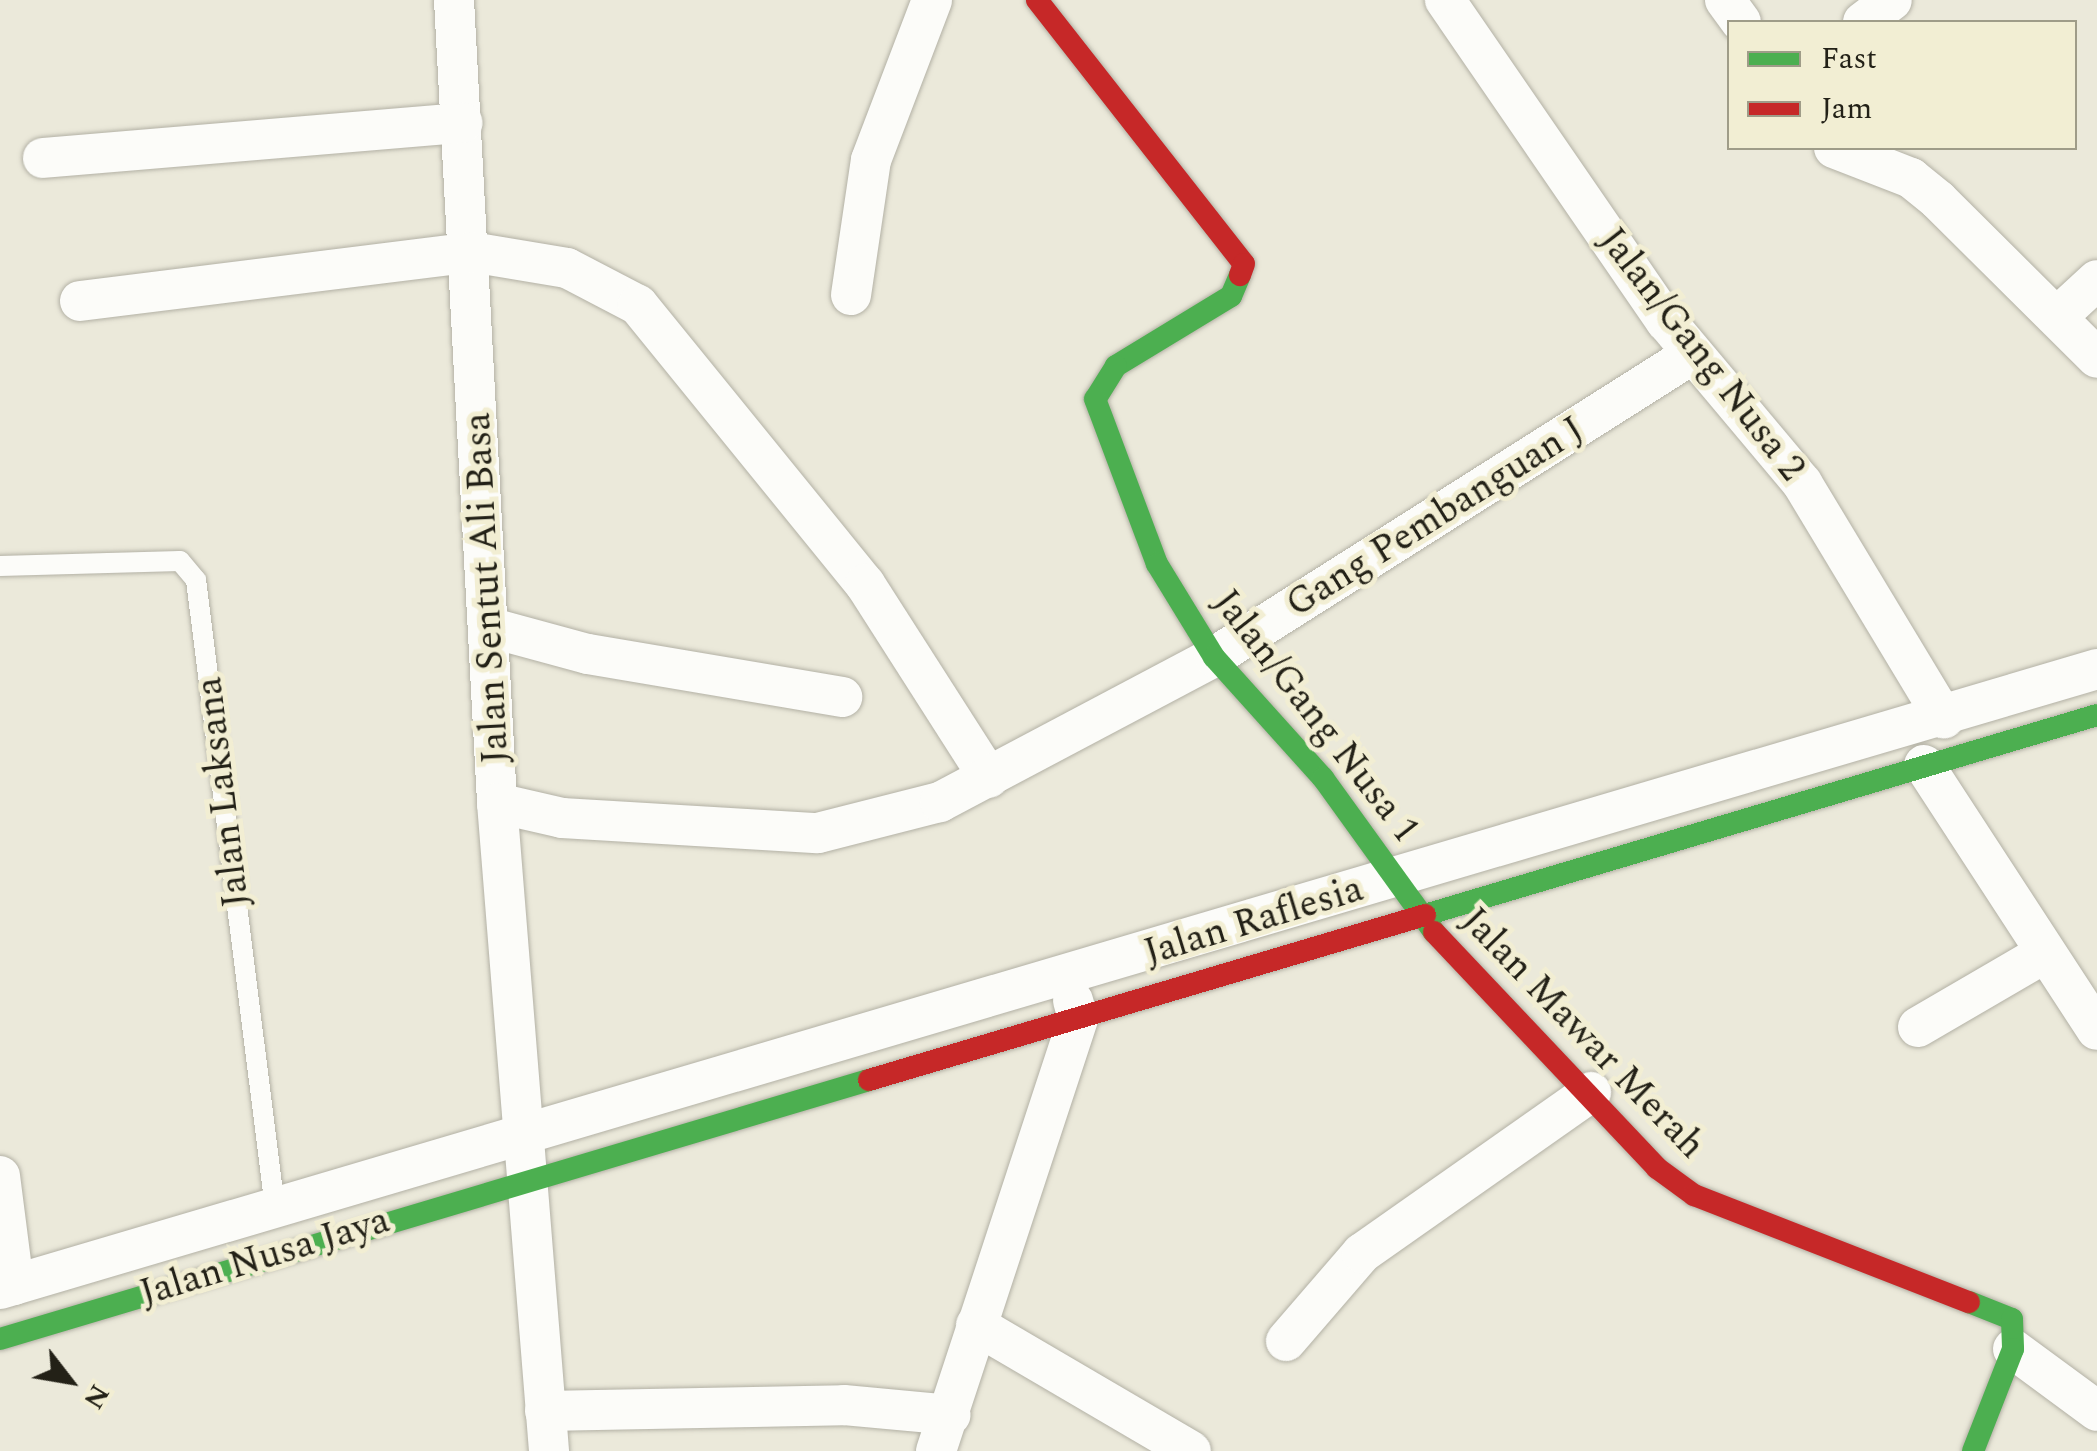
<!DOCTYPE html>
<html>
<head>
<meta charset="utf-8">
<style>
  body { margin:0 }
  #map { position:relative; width:2097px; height:1451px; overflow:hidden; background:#ebe9da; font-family:Spectral,serif }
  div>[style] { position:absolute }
  .roads { filter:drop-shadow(0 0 2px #b3b1a5) drop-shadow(0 0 2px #b3b1a5) }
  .lane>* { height:20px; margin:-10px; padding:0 10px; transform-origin:10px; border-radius:10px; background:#fcfcf9 }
  .street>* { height:40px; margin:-20px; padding:0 20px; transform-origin:20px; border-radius:20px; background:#fcfcf9 }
  .fast>* { height:22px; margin:-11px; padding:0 11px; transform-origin:11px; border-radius:11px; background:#4caf50 }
  .jam>* { height:22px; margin:-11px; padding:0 11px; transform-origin:11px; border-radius:11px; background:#c62828 }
  span { translate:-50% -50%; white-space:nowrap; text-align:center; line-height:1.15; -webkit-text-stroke:10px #f2eed3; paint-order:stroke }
  .street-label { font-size:38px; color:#232117 }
  .legend { position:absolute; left:1727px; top:20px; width:350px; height:130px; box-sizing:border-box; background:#f2eed3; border:2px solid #9f9c88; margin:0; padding:12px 18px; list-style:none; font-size:30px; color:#232117 }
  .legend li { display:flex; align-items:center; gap:20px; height:50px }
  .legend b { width:50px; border:2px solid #9f9c88 }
  .north { position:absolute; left:20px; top:1331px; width:100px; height:100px; -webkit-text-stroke:8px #f2eed3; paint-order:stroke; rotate:121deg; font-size:28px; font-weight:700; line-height:40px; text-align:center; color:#232117 }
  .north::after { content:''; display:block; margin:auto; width:35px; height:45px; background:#232117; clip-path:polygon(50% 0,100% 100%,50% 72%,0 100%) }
</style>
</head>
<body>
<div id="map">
  <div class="roads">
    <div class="lane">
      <div style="left:0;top:566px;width:180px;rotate:-1.6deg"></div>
      <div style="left:180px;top:561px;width:25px;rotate:50deg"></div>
      <div style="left:196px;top:580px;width:633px;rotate:82.83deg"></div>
    </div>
    <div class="street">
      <div style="left:454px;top:0;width:804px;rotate:86.93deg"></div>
      <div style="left:497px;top:803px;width:650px;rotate:85.41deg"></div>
      <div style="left:1445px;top:0;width:390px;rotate:55.5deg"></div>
      <div style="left:1666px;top:321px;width:212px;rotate:50deg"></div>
      <div style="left:1802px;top:483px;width:275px;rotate:58.9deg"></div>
      <div style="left:1725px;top:0;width:27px;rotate:54deg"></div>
      <div style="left:1863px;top:22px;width:36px;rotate:-37deg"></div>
      <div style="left:1834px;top:148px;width:83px;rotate:21.3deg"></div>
      <div style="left:1911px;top:178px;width:35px;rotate:39deg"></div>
      <div style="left:1938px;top:200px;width:224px;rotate:44.8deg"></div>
      <div style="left:43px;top:158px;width:421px;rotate:-4.8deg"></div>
      <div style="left:851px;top:295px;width:136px;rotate:-81.6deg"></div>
      <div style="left:871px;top:160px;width:171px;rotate:-69.1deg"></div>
      <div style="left:80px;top:301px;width:394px;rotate:-7.1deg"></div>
      <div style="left:471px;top:252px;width:97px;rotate:9.5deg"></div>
      <div style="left:567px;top:268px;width:80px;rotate:27.5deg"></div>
      <div style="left:638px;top:305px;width:360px;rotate:50.9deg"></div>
      <div style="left:865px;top:584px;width:230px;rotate:57.4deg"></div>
      <div style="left:2057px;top:317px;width:54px;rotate:-42.8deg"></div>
      <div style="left:492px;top:628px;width:99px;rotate:15.2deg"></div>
      <div style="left:588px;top:654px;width:258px;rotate:9.6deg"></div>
      <div style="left:1924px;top:765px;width:316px;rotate:56.9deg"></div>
      <div style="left:497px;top:803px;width:67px;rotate:13deg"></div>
      <div style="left:562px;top:818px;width:256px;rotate:3.4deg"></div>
      <div style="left:818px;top:833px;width:126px;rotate:-14.3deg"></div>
      <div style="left:940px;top:802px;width:310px;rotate:-27.9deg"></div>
      <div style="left:1214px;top:657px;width:565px;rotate:-32.34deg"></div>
      <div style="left:1918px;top:1027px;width:147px;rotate:-30.2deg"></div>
      <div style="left:0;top:1176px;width:110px;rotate:82.7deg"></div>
      <div style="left:0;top:1289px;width:2187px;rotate:-16.47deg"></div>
      <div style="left:976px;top:1325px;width:249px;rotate:30.4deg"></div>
      <div style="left:1286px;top:1341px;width:116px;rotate:-49.2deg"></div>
      <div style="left:1362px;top:1253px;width:280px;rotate:-35.1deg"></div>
      <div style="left:2013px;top:1349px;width:104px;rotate:36.4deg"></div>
      <div style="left:545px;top:1411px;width:299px;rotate:-1.1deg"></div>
      <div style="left:844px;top:1405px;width:107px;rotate:5.3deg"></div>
      <div style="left:936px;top:1451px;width:456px;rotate:-71.8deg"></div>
      <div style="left:1078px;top:1018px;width:18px;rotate:-106deg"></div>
    </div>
    <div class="fast">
      <div style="left:1240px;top:275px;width:23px;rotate:113deg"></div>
      <div style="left:1231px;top:296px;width:135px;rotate:148.7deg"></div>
      <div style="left:1116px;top:366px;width:39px;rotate:122deg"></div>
      <div style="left:1095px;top:399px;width:176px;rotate:69.4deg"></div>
      <div style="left:1157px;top:564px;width:109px;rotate:58.5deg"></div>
      <div style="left:1214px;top:657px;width:163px;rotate:48deg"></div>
      <div style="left:1323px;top:778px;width:190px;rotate:54.2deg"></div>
      <div style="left:1425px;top:915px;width:701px;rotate:-16.57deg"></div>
      <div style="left:1969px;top:1302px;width:46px;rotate:21.6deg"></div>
      <div style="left:2012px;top:1319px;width:30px;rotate:88deg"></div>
      <div style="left:2013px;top:1349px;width:110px;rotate:111.4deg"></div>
      <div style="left:0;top:1339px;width:907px;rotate:-16.6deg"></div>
    </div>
    <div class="jam">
      <div style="left:1037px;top:0;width:335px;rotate:51.9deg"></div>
      <div style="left:1244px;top:264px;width:12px;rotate:110deg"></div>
      <div style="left:1434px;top:932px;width:325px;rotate:46.6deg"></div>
      <div style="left:1657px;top:1168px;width:46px;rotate:36.1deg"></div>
      <div style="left:1694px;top:1195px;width:295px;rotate:21.3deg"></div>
      <div style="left:869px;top:1080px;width:580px;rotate:-16.53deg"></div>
    </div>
  </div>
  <div class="street-label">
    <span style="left:1701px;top:355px;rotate:52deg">Jalan/Gang Nusa 2</span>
    <span style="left:1436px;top:518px;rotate:-32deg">Gang Pembanguan J</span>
    <span style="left:488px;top:588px;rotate:-93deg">Jalan Sentut Ali Basa</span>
    <span style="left:1315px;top:717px;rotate:52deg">Jalan/Gang Nusa 1</span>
    <span style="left:224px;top:792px;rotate:-97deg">Jalan Laksana</span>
    <span style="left:1254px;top:922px;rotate:-17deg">Jalan Raflesia</span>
    <span style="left:1582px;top:1034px;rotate:46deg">Jalan Mawar Merah</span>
    <span style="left:265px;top:1258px;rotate:-17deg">Jalan Nusa Jaya</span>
  </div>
  <ul class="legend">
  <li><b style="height:12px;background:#4caf50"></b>Fast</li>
  <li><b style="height:12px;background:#c62828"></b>Jam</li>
  </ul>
  <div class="north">N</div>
</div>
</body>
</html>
